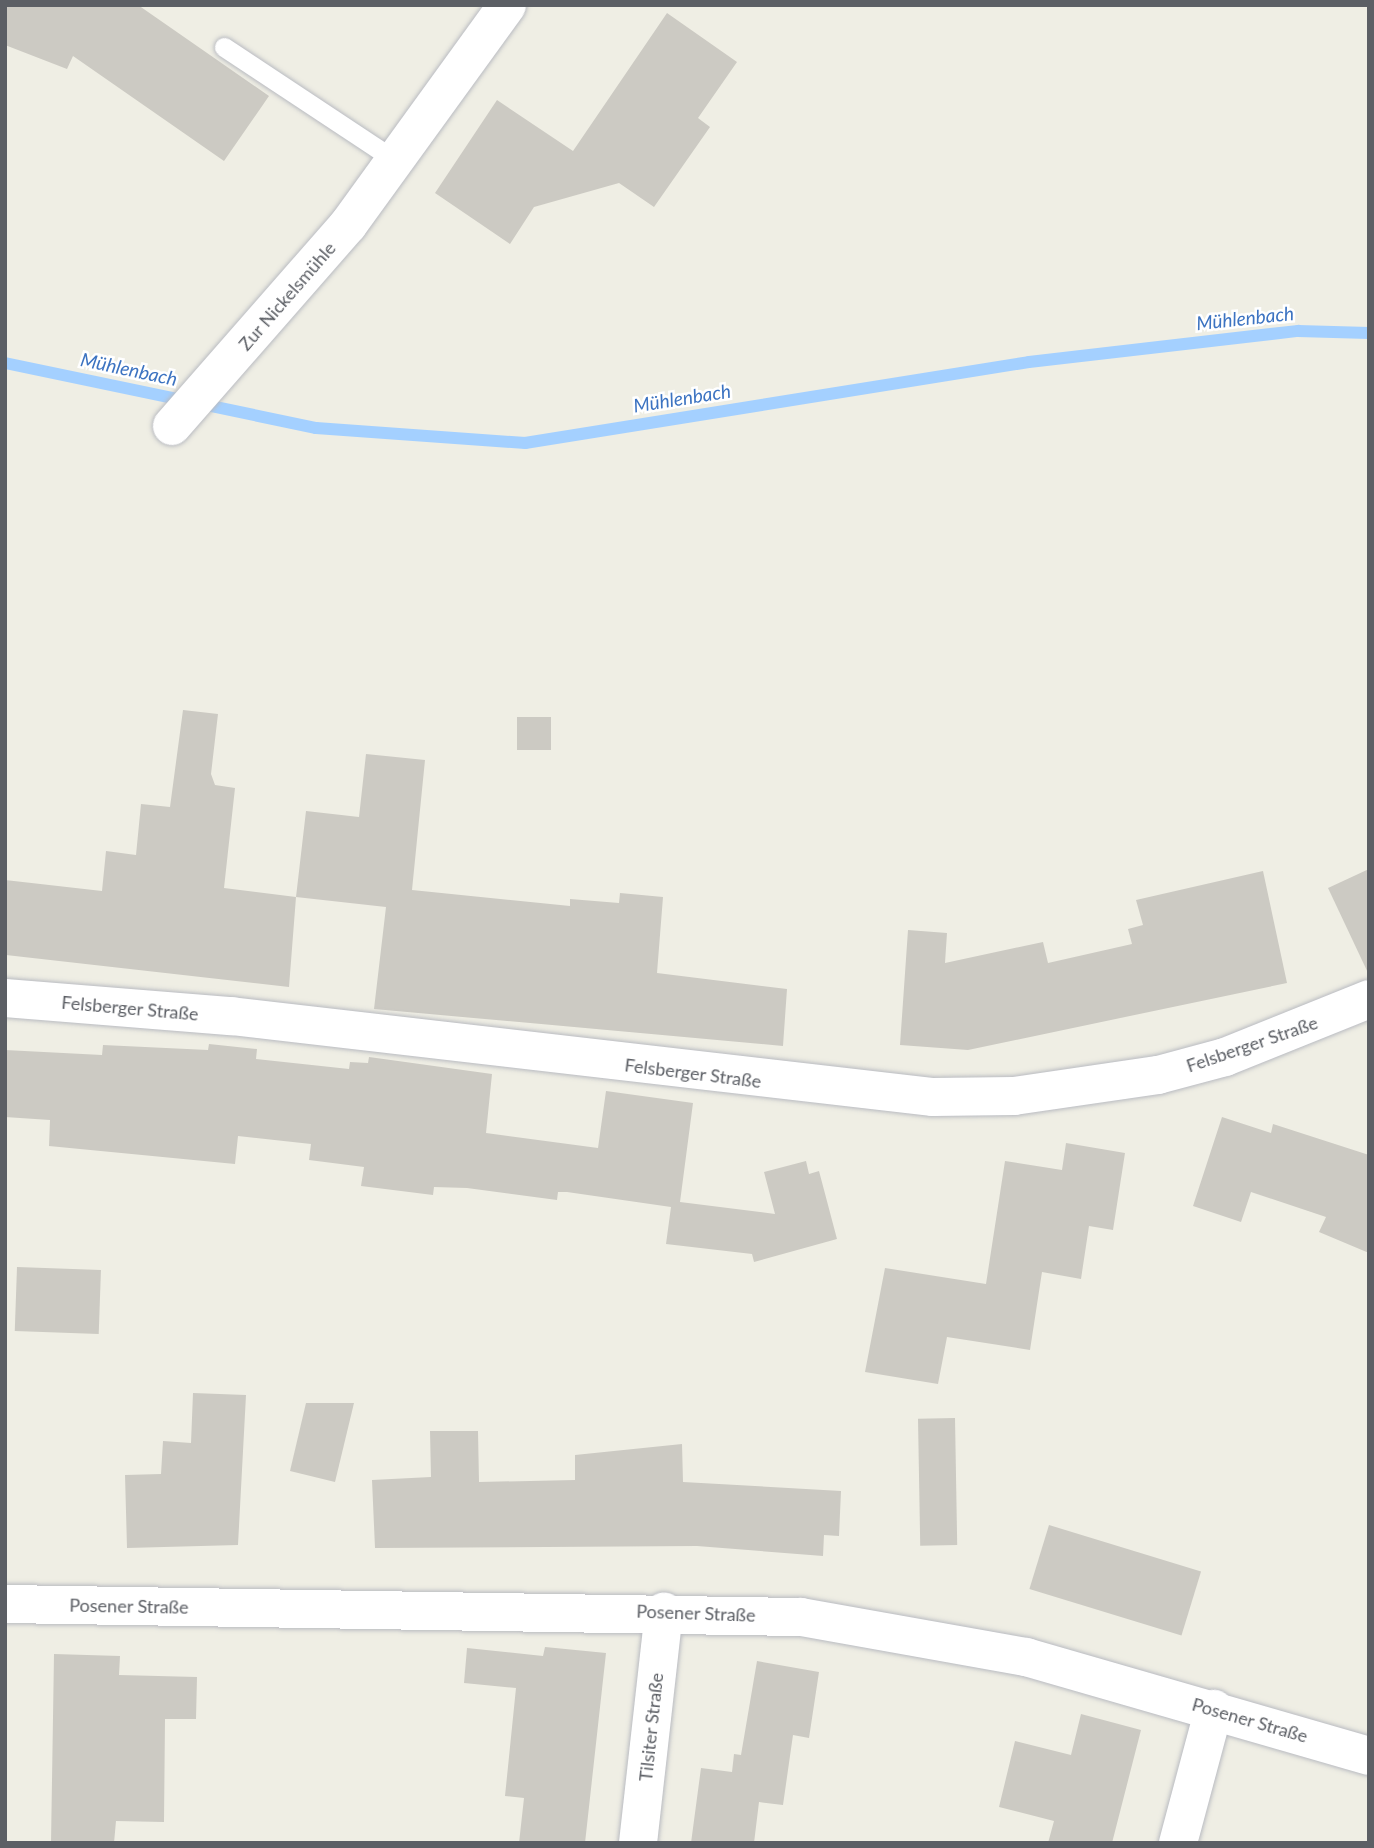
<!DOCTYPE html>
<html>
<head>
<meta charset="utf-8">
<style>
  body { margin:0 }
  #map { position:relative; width:1374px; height:1848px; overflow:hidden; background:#efeee4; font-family:Lato,sans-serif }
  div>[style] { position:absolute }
  .stream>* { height:12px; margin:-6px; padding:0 6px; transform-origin:6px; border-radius:6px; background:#a4d0ff }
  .building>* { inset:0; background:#cccac3; transform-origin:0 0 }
  .roads { filter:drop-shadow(0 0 2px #b9bbc1) drop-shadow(0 0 2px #b9bbc1) }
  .service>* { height:19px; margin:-9.5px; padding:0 9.5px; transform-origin:9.5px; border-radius:9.5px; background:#fff }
  .minor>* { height:38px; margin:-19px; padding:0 19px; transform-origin:19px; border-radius:19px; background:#fff }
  span { translate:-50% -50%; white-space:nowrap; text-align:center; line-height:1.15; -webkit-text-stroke:5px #fff; paint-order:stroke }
  .street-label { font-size:18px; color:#5c5f65 }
  .water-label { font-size:19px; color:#3c73c1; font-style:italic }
  .frame { position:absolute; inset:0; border:7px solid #5c5f65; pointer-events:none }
</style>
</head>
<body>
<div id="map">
  <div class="stream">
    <div style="left:5px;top:363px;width:318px;rotate:11.8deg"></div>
    <div style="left:316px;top:428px;width:210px;rotate:4.1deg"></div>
    <div style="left:525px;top:443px;width:510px;rotate:-9.13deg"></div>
    <div style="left:1029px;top:362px;width:271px;rotate:-6.6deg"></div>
    <div style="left:1298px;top:331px;width:71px;rotate:1.6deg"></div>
  </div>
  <div class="building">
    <div style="clip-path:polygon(5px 5px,138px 5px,269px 96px,224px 161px,73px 56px,67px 69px,5px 45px)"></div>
    <div style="clip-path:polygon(667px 13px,737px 62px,698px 118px,710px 127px,654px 207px,619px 183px,534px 207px,510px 244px,435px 193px,497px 100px,573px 151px)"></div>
    <div style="clip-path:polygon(183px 710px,218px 714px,211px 774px,215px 785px,235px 788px,224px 888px,296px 897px,306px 811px,359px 817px,366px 754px,425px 760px,412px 890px,570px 906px,570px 899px,619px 903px,620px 893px,663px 897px,657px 973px,787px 989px,783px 1046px,374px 1009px,386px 907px,296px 897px,289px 987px,6px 955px,5px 880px,102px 891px,106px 851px,136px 855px,141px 804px,170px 807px)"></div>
    <div style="left:551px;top:717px;width:33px;height:34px;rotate:90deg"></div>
    <div style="clip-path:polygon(1369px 869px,1369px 975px,1328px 888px)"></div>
    <div style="clip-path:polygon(1263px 871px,1287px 983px,968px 1050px,900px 1045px,908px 930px,947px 933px,945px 963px,1043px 942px,1048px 963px,1132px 944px,1128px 929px,1143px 925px,1136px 900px)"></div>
    <div style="clip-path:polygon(209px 1044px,257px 1049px,256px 1059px,349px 1069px,350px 1062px,368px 1063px,369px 1057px,492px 1074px,486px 1133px,598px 1148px,606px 1091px,693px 1103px,680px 1202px,775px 1214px,764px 1172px,806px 1161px,809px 1174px,819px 1171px,837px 1239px,754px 1262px,752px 1254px,666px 1244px,671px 1207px,567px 1192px,558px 1192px,557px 1200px,467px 1188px,434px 1187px,433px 1195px,361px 1186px,364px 1167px,309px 1160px,311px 1144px,238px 1136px,235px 1164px,49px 1146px,50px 1120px,5px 1117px,5px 1050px,102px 1055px,103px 1045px,208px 1050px)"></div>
    <div style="clip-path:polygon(1222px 1117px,1271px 1133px,1273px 1124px,1369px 1155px,1369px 1253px,1319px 1232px,1326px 1217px,1251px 1192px,1241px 1222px,1193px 1206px)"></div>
    <div style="clip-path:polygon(1066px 1143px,1125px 1153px,1113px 1230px,1089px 1226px,1081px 1279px,1042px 1272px,1030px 1350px,947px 1337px,938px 1384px,865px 1372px,885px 1268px,986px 1284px,1005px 1161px,1062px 1170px)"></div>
    <div style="left:17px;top:1267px;width:84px;height:64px;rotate:2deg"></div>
    <div style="clip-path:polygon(193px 1393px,246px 1395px,238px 1545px,127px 1548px,125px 1475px,161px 1474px,163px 1441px,191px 1443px)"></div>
    <div style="clip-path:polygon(306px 1403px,354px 1403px,335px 1482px,290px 1471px)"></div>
    <div style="left:955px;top:1418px;width:127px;height:37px;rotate:89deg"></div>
    <div style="clip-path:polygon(430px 1431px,478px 1431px,479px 1482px,575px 1480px,575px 1455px,682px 1444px,683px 1482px,841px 1491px,839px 1536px,824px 1535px,823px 1556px,697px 1546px,375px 1548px,372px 1480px,431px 1477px)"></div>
    <div style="left:1049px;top:1525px;width:159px;height:67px;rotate:17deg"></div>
    <div style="clip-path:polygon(545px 1647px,606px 1653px,585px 1843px,519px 1843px,524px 1798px,505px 1796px,516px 1688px,464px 1683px,467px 1648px,543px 1656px)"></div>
    <div style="clip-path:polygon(54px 1654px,120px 1656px,119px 1675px,197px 1677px,196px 1719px,165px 1719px,164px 1822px,116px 1821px,114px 1843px,51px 1843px)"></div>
    <div style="clip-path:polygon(757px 1661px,819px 1672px,809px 1738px,793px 1735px,783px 1805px,759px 1802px,754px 1843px,691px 1843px,701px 1768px,732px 1772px,734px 1754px,741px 1755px)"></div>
    <div style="clip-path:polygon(1081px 1714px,1141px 1730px,1112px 1843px,1048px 1843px,1054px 1821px,999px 1807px,1015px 1741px,1071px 1755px)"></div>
  </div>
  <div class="roads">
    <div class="service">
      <div style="left:224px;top:47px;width:205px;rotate:33.5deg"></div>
    </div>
    <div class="minor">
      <div style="left:172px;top:426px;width:267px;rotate:-48.8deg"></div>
      <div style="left:348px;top:225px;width:271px;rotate:-54.1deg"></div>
      <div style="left:5px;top:998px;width:227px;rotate:4.6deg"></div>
      <div style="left:231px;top:1016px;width:707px;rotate:6.58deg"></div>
      <div style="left:933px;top:1097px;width:81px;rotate:-0.7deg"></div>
      <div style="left:1014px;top:1096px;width:146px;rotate:-8.3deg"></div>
      <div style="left:1158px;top:1075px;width:69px;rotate:-15deg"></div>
      <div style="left:1225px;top:1057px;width:155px;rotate:-21.9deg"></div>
      <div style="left:5px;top:1604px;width:796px;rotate:0.94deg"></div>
      <div style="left:801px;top:1617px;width:229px;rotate:10.1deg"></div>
      <div style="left:1026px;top:1657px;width:357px;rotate:16.1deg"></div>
      <div style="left:638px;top:1843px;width:233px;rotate:-83.6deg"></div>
      <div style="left:1178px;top:1843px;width:139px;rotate:-75deg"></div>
    </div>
  </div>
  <div class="street-label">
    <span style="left:287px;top:296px;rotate:-49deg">Zur Nickelsmühle</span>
    <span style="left:130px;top:1008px;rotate:5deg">Felsberger Straße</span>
    <span style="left:1252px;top:1044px;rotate:-19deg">Felsberger Straße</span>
    <span style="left:693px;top:1073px;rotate:7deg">Felsberger Straße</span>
    <span style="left:129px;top:1606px;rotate:1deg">Posener Straße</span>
    <span style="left:696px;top:1613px;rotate:2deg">Posener Straße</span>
    <span style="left:1250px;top:1720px;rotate:16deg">Posener Straße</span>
    <span style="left:651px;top:1727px;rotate:-84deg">Tilsiter Straße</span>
  </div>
  <div class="water-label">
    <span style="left:1245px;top:318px;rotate:-6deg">Mühlenbach</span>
    <span style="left:129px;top:369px;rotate:12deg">Mühlenbach</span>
    <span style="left:682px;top:398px;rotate:-9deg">Mühlenbach</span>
  </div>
  <div class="frame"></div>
</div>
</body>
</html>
